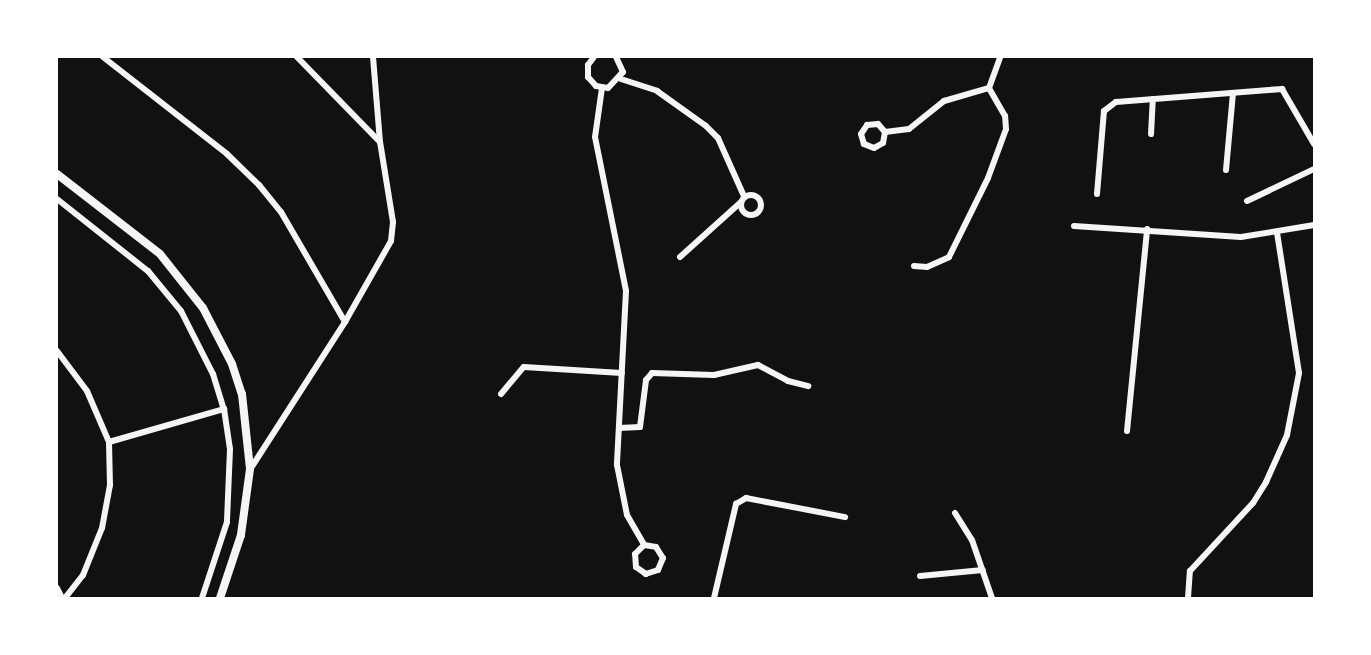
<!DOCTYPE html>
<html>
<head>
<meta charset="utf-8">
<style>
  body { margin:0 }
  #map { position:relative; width:1371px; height:655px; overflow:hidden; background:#111; font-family:Cabin,sans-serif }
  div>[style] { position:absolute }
  .minor>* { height:6px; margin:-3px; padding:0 3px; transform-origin:3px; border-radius:3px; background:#f5f5f5 }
  .minor>.ring { margin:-3px; padding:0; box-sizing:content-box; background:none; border:6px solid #f5f5f5; border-radius:50% }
  .secondary>* { height:8px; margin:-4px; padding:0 4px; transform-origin:4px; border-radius:4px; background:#f5f5f5 }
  span { translate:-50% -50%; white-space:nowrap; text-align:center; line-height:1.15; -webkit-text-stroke:4.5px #fff; paint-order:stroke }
  .frame { position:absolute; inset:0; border:58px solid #fff; pointer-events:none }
</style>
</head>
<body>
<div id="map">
  <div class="minor">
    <div style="left:103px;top:57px;width:157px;rotate:38deg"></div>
    <div style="left:227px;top:154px;width:45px;rotate:44.1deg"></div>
    <div style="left:259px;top:185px;width:35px;rotate:51deg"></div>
    <div style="left:281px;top:212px;width:127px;rotate:59.8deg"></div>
    <div style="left:297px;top:57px;width:117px;rotate:45.7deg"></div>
    <div style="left:594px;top:57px;width:10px;rotate:127deg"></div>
    <div style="left:588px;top:65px;width:12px;rotate:90deg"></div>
    <div style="left:588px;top:77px;width:12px;rotate:48deg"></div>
    <div style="left:596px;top:86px;width:12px;rotate:9deg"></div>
    <div style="left:608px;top:88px;width:22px;rotate:-47deg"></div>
    <div style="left:623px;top:72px;width:17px;rotate:-115deg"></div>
    <div style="left:621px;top:79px;width:38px;rotate:18deg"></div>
    <div style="left:657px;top:91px;width:60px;rotate:35.5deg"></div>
    <div style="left:706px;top:126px;width:17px;rotate:45deg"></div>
    <div style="left:718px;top:138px;width:64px;rotate:65.9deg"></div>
    <div style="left:602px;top:88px;width:49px;rotate:98.1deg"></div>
    <div style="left:595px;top:137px;width:157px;rotate:78.6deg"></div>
    <div style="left:626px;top:291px;width:174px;rotate:93deg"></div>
    <div style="left:617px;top:465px;width:51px;rotate:78.7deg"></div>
    <div style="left:627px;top:515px;width:34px;rotate:60deg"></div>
    <div style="left:878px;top:124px;width:11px;rotate:49deg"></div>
    <div style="left:885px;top:132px;width:11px;rotate:100deg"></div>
    <div style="left:883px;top:143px;width:10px;rotate:151deg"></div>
    <div style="left:874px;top:148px;width:11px;rotate:-158deg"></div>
    <div style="left:864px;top:144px;width:10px;rotate:-107deg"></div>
    <div style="left:861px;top:134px;width:11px;rotate:-56deg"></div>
    <div style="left:867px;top:125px;width:11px;rotate:-5deg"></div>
    <div style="left:885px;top:132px;width:24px;rotate:-7deg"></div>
    <div style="left:909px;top:129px;width:45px;rotate:-38.7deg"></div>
    <div style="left:944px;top:101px;width:47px;rotate:-16.1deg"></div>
    <div style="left:989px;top:88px;width:33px;rotate:-70deg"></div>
    <div style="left:1151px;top:134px;width:35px;rotate:-87deg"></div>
    <div style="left:1226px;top:170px;width:77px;rotate:-84.8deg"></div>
    <div style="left:1097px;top:194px;width:83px;rotate:-85.2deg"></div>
    <div style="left:1104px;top:111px;width:15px;rotate:-37deg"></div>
    <div style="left:1116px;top:102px;width:167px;rotate:-4.5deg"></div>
    <div style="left:1282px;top:89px;width:64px;rotate:59.8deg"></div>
    <div class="ring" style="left:741px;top:195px;width:14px;height:14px"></div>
    <div style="left:57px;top:199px;width:116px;rotate:38.4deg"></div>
    <div style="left:148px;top:271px;width:52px;rotate:50.5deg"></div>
    <div style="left:181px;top:311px;width:71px;rotate:63.1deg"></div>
    <div style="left:213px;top:374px;width:37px;rotate:73deg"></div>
    <div style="left:224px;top:409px;width:40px;rotate:81.5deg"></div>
    <div style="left:230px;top:449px;width:73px;rotate:92.4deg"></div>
    <div style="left:227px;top:522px;width:80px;rotate:108.2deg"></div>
    <div style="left:1247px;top:201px;width:74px;rotate:-25.5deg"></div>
    <div style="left:1074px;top:226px;width:167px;rotate:3.8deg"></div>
    <div style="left:1241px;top:237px;width:74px;rotate:-9.3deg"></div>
    <div style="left:680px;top:257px;width:81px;rotate:-42deg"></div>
    <div style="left:914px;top:266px;width:13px;rotate:4deg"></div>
    <div style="left:927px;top:267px;width:24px;rotate:-24deg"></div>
    <div style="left:949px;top:257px;width:88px;rotate:-63.7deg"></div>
    <div style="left:988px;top:178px;width:52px;rotate:-69.8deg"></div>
    <div style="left:1006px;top:129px;width:13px;rotate:-94deg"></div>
    <div style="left:1005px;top:116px;width:32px;rotate:-120deg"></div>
    <div style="left:57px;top:351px;width:50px;rotate:53.1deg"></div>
    <div style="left:87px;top:391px;width:56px;rotate:66.7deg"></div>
    <div style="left:109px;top:442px;width:43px;rotate:88.7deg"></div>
    <div style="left:110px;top:485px;width:44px;rotate:100.5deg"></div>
    <div style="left:102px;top:528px;width:51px;rotate:112deg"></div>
    <div style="left:83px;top:575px;width:29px;rotate:128deg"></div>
    <div style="left:501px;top:394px;width:35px;rotate:-50deg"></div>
    <div style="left:524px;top:367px;width:98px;rotate:3.5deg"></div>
    <div style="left:619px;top:428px;width:21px;rotate:-3deg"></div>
    <div style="left:640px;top:427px;width:47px;rotate:-82.7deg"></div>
    <div style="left:646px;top:380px;width:9px;rotate:-49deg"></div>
    <div style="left:652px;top:373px;width:62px;rotate:1.8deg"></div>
    <div style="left:714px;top:375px;width:45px;rotate:-12.8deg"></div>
    <div style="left:758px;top:365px;width:34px;rotate:28deg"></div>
    <div style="left:788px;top:381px;width:21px;rotate:14deg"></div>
    <div style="left:1127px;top:431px;width:203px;rotate:-84.3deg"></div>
    <div style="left:109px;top:442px;width:120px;rotate:-16deg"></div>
    <div style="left:251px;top:468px;width:174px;rotate:-57.2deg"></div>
    <div style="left:345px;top:322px;width:93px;rotate:-60.4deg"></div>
    <div style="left:391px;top:241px;width:19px;rotate:-84deg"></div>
    <div style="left:393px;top:222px;width:81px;rotate:-99.2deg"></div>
    <div style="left:380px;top:142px;width:85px;rotate:-94.7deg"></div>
    <div style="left:955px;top:513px;width:32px;rotate:58deg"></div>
    <div style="left:972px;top:540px;width:61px;rotate:71deg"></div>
    <div style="left:644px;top:545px;width:12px;rotate:9deg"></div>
    <div style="left:656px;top:547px;width:13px;rotate:58deg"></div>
    <div style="left:663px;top:558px;width:13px;rotate:113deg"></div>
    <div style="left:658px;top:570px;width:13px;rotate:162deg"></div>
    <div style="left:646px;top:574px;width:12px;rotate:-145deg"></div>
    <div style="left:636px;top:567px;width:13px;rotate:-94deg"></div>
    <div style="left:635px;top:554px;width:13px;rotate:-45deg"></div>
    <div style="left:920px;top:576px;width:63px;rotate:-5.4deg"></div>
    <div style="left:57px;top:588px;width:11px;rotate:63deg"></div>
    <div style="left:714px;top:598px;width:97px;rotate:-76.8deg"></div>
    <div style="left:736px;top:504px;width:12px;rotate:-31deg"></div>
    <div style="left:746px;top:498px;width:101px;rotate:10.9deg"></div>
    <div style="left:1188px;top:598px;width:27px;rotate:-86deg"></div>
    <div style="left:1190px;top:571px;width:93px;rotate:-47.2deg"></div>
    <div style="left:1253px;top:503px;width:25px;rotate:-58deg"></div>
    <div style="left:1266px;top:482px;width:51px;rotate:-65.9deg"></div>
    <div style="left:1287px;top:435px;width:63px;rotate:-79deg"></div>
    <div style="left:1299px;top:373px;width:142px;rotate:-98.9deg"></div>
  </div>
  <div class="secondary">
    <div style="left:57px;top:174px;width:130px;rotate:37.8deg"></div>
    <div style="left:160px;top:254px;width:69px;rotate:51.5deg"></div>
    <div style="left:203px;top:308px;width:63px;rotate:62.6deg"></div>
    <div style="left:232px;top:364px;width:32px;rotate:72deg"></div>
    <div style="left:242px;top:394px;width:75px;rotate:83.9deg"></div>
    <div style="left:250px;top:469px;width:67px;rotate:97.8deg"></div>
    <div style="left:241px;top:535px;width:66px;rotate:108.4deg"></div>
  </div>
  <div class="frame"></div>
</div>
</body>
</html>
